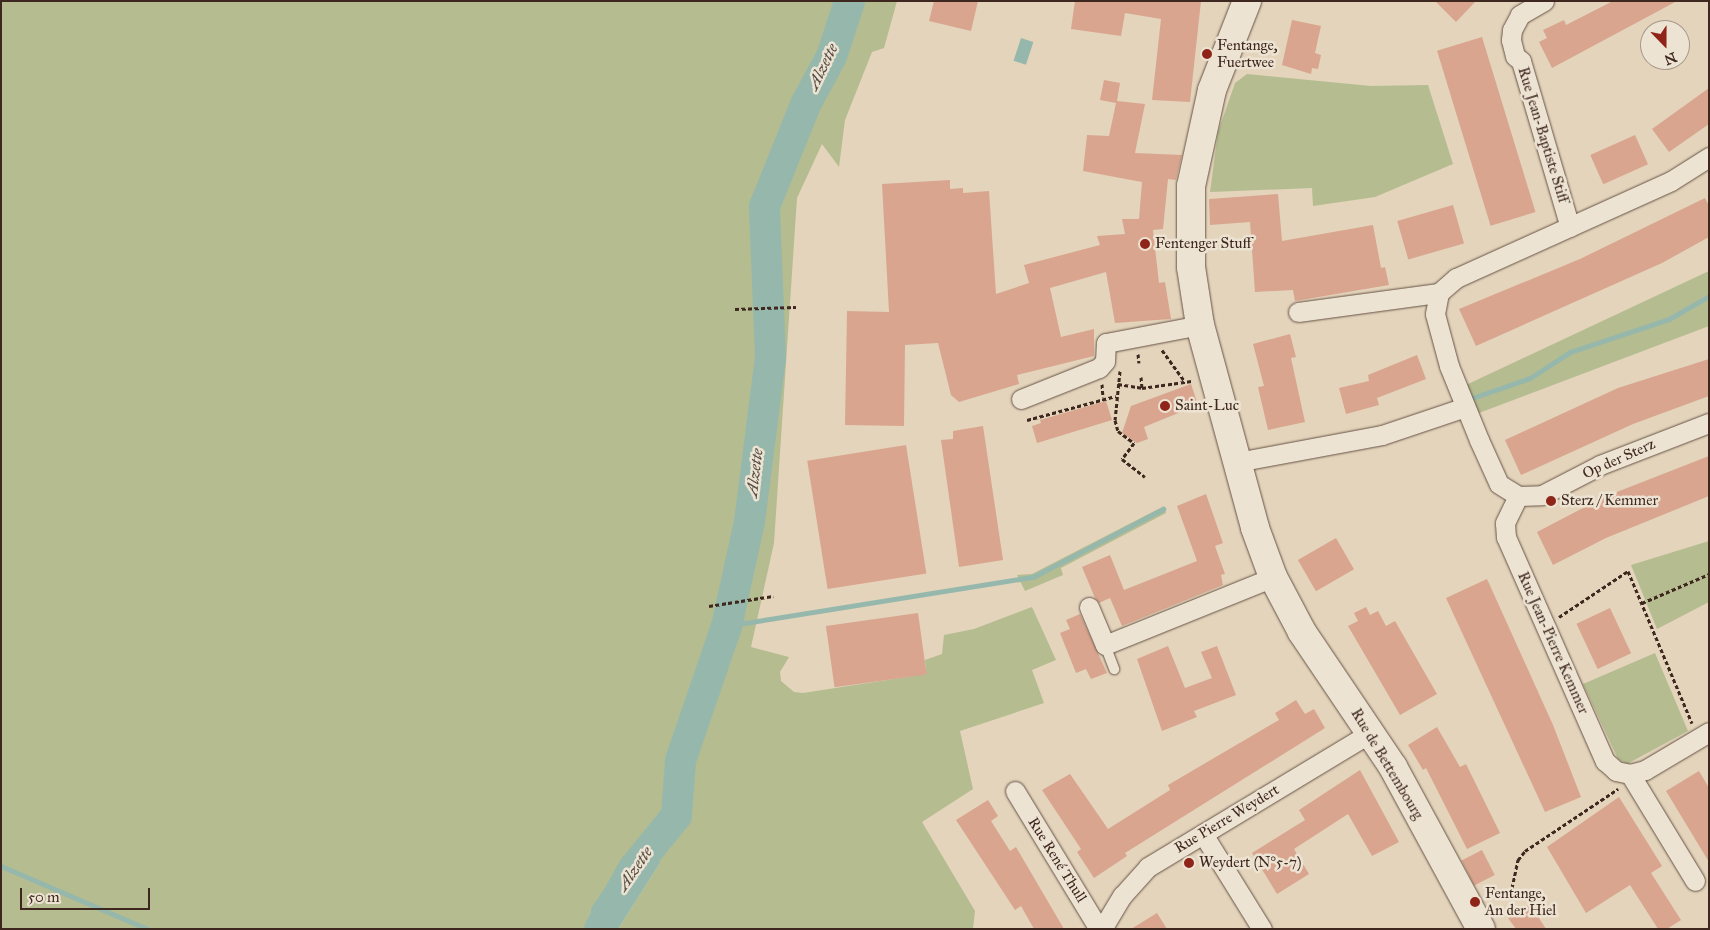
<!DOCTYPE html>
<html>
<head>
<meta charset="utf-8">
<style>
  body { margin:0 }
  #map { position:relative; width:1710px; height:930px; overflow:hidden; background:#e3d4bb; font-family:"IM FELL Great Primer",serif }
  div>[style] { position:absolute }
  .green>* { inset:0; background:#b5bc90 }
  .water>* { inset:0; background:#96b8ac; transform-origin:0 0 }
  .stream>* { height:5px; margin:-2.5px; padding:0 2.5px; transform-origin:2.5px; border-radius:2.5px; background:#96b8ac }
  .river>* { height:31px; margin:-15.5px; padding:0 15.5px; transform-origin:15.5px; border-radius:15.5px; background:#96b8ac }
  .building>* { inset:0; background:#d9a58f; transform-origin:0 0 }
  .path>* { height:3px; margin-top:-1.5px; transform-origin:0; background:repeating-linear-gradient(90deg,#3e271e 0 4px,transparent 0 6.5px) }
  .roads { filter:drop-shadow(0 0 1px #675245) drop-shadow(0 0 1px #675245) }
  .service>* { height:10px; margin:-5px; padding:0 5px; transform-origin:5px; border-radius:5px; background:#ede3d3 }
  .minor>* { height:19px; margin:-9.5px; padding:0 9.5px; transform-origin:9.5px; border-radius:9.5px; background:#ede3d3 }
  .secondary>* { height:28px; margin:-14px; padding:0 14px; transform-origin:14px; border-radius:14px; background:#ede3d3 }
  .dots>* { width:14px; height:14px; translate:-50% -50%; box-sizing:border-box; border:2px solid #ede3d3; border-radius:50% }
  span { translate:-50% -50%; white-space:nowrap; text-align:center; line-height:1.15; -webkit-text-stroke:5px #ede3d3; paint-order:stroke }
  .poi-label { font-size:15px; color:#3e271e }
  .left { translate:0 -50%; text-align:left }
  .street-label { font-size:15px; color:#3e271e }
  .water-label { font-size:16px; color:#544b42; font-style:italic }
  .frame { position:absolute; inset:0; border:2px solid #3e271e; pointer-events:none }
  .north { position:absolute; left:1640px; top:20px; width:50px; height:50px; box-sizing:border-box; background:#ede3d3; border:1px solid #a7988b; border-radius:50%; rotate:158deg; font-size:14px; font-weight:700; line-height:20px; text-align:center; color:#3e271e }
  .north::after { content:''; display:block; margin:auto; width:18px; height:22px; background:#8f2418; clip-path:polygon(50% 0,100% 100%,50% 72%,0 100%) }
  .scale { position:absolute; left:20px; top:888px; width:130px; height:22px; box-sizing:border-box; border:2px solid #3e271e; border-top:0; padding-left:6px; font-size:15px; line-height:18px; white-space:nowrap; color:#3e271e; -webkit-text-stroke:4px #ede3d3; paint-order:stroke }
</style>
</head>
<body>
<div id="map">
  <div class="green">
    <div style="clip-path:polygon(1px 1px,897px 1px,884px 48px,872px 52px,845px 120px,839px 167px,822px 144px,797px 198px,774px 543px,751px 647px,789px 657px,780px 672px,781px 681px,794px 692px,803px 693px,926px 674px,925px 660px,942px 654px,944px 635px,974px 629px,1032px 607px,1056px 660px,1032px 670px,1044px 703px,960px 731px,973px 789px,922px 822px,975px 911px,973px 929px,618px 929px,660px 863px,591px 908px,588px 929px,1px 929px)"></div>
    <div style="clip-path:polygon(1247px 74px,1371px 86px,1428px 85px,1453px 164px,1375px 197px,1313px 206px,1312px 188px,1210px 192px,1218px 132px,1235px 83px)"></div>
    <div style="clip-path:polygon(1709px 271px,1709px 326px,1479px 413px,1466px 385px)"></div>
    <div style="clip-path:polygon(1164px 506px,1166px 513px,1061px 568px,1063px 575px,1025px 591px,1017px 575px,1032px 574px)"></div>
    <div style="clip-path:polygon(1709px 541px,1709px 602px,1657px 629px,1631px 565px)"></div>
    <div style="clip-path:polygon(1655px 653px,1688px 731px,1627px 764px,1618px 759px,1583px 684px)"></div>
  </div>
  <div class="water">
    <div style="left:1021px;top:38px;width:13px;height:24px;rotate:18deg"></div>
    <div style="clip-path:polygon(636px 843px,660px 863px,618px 929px,588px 929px,591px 908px)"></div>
  </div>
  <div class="stream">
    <div style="left:1472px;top:398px;width:61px;rotate:-19deg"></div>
    <div style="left:1530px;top:378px;width:48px;rotate:-33deg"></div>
    <div style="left:1570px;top:352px;width:104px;rotate:-18.4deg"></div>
    <div style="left:1669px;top:319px;width:46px;rotate:-29.9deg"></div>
    <div style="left:726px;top:626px;width:311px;rotate:-9.1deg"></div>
    <div style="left:1033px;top:577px;width:147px;rotate:-27.6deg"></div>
    <div style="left:1px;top:866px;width:159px;rotate:23.3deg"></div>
  </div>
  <div class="river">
    <div style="left:599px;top:929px;width:70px;rotate:-60.9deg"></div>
    <div style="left:633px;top:868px;width:68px;rotate:-50.9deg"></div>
    <div style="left:676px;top:815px;width:55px;rotate:-85.8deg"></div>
    <div style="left:680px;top:760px;width:142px;rotate:-71.1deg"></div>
    <div style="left:726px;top:626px;width:107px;rotate:-77.6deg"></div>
    <div style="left:749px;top:521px;width:164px;rotate:-82.7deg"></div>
    <div style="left:770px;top:358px;width:152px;rotate:-92.3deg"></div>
    <div style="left:764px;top:206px;width:110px;rotate:-68.1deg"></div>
    <div style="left:805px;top:104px;width:55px;rotate:-61.6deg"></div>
    <div style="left:831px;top:56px;width:58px;rotate:-71.9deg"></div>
  </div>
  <div class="building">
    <div style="clip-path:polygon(934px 1px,978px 1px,971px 31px,929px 21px)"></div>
    <div style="clip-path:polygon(1075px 1px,1201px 1px,1190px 102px,1152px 100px,1161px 19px,1125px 13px,1121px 36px,1071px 29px)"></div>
    <div style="clip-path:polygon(1435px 1px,1476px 1px,1456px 22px)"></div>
    <div style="clip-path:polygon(1613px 1px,1677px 1px,1552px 68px,1539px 42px,1547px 38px,1543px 30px,1564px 20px,1566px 25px)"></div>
    <div style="clip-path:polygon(1292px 20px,1321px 26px,1315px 53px,1321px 55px,1318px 69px,1312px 68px,1311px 74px,1282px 65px)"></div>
    <div style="left:1482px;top:37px;width:183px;height:47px;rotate:73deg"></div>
    <div style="clip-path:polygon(1104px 80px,1120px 83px,1117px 101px,1145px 104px,1135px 153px,1182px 155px,1176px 180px,1168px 179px,1163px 229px,1153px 230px,1159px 283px,1165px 282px,1171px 319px,1115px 323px,1106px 272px,1050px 288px,1061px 337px,1094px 329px,1094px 356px,1017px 375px,1019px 384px,959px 402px,951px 395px,938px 343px,905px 345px,904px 426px,845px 425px,847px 311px,889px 312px,882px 184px,950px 180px,950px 189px,963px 188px,963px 193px,989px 191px,996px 294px,1029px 283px,1024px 265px,1100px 245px,1097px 236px,1125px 234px,1122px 219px,1139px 219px,1142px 182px,1083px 171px,1087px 135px,1109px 136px,1116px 103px,1100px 100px)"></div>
    <div style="clip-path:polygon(1709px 88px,1709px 124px,1669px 152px,1652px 129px)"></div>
    <div style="left:1635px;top:135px;width:32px;height:49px;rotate:66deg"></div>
    <div style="clip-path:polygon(1278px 194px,1282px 241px,1373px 225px,1381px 268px,1385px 267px,1389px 285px,1295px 301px,1293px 290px,1255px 292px,1250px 222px,1210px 225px,1209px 199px)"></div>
    <div style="clip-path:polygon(1705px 198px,1709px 206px,1709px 237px,1662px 263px,1476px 346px,1459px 309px,1580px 259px)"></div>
    <div style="left:1453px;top:205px;width:40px;height:58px;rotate:74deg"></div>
    <div style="clip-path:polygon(1290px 334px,1296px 357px,1291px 358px,1305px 422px,1268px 430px,1258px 387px,1264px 386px,1253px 344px)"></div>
    <div style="clip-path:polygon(1417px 355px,1426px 379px,1377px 398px,1379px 405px,1346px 414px,1339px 388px,1369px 381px,1368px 375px)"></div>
    <div style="clip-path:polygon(1709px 359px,1709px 396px,1633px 424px,1521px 475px,1505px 440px,1618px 388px)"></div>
    <div style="clip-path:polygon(1191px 384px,1198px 405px,1144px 427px,1148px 439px,1137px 443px,1122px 433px,1131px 406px)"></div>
    <div style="clip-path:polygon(1106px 401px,1112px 420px,1037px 443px,1032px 426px,1041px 423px,1040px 420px)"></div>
    <div style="clip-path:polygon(983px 426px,1003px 560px,959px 567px,941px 440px,953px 439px,953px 431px)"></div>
    <div style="left:906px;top:445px;width:130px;height:100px;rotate:81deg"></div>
    <div style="clip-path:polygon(1709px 456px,1709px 496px,1606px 538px,1553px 565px,1537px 532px,1604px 497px)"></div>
    <div style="clip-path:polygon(1206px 494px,1223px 543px,1215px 546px,1225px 574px,1221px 575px,1223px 585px,1122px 626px,1110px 598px,1099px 603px,1095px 598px,1082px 567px,1110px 555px,1124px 590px,1197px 561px,1177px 506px)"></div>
    <div style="left:1336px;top:538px;width:36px;height:44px;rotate:60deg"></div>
    <div style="clip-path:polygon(1487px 579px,1553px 725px,1581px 797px,1545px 812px,1446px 598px)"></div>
    <div style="clip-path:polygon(1366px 607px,1370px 615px,1378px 611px,1386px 626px,1395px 621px,1437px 694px,1400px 715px,1348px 626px,1358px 621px,1354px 613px)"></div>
    <div style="left:1610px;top:608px;width:50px;height:37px;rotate:65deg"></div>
    <div style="left:918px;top:613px;width:62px;height:93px;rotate:82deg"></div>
    <div style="clip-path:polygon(1080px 614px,1107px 673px,1091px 679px,1086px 669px,1076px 673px,1060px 633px,1070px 629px,1066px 620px)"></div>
    <div style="clip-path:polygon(1168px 646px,1185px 688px,1212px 678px,1201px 652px,1217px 646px,1236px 695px,1194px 711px,1197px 717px,1162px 731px,1137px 659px)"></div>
    <div style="clip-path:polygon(1296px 700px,1305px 714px,1314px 709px,1325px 728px,1125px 853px,1127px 856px,1094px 878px,1077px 852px,1081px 849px,1042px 790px,1070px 774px,1108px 829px,1170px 790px,1168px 785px,1279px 720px,1275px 713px)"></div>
    <div style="clip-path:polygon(1437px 727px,1460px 767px,1466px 764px,1500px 833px,1467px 849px,1426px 768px,1423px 770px,1408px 745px)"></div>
    <div style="clip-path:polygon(1360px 770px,1399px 842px,1372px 856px,1348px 814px,1294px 849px,1309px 874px,1277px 894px,1252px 853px,1305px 820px,1299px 810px)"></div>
    <div style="clip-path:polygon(1699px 771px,1709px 788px,1709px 862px,1666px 791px)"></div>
    <div style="clip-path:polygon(1619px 797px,1662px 866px,1651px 873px,1681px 920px,1667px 929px,1658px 929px,1630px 885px,1586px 913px,1547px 847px)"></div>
    <div style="clip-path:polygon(988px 800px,998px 816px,991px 821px,1010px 851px,1016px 847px,1064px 929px,1034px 929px,1021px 906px,1015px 910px,956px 820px)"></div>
    <div style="left:1482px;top:850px;width:28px;height:23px;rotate:63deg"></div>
    <div style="clip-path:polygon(1530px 904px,1546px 929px,1516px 929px,1508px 918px)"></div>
    <div style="clip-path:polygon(1157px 913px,1167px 929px,1131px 929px)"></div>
  </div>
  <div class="path">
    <div style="left:735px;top:309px;width:61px;rotate:-1.9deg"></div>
    <div style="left:1162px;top:350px;width:39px;rotate:54deg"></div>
    <div style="left:1138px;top:354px;width:9px;rotate:84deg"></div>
    <div style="left:1120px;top:371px;width:49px;rotate:95.8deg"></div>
    <div style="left:1115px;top:420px;width:11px;rotate:75deg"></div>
    <div style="left:1118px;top:431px;width:20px;rotate:37deg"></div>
    <div style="left:1134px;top:443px;width:20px;rotate:127deg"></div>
    <div style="left:1122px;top:459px;width:29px;rotate:38deg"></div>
    <div style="left:1141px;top:377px;width:11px;rotate:85deg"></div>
    <div style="left:1102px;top:384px;width:13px;rotate:86deg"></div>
    <div style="left:1118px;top:384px;width:24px;rotate:9deg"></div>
    <div style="left:1142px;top:388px;width:50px;rotate:-8deg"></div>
    <div style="left:1027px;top:420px;width:92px;rotate:-15.1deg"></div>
    <div style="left:1642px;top:603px;width:73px;rotate:-23.4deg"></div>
    <div style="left:709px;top:606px;width:65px;rotate:-8.9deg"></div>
    <div style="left:1559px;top:617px;width:83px;rotate:-33.7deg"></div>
    <div style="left:1628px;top:571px;width:165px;rotate:67.2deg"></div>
    <div style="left:1512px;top:888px;width:29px;rotate:-78deg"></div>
    <div style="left:1518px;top:860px;width:11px;rotate:-52deg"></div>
    <div style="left:1525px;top:851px;width:112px;rotate:-33.7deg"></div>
  </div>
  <div class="roads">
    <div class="service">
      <div style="left:1105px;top:645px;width:26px;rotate:69deg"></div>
    </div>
    <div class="minor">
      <div style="left:1544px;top:1px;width:28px;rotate:150deg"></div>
      <div style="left:1520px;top:15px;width:17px;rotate:118deg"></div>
      <div style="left:1512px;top:30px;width:10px;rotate:96deg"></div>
      <div style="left:1511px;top:40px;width:16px;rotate:76deg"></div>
      <div style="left:1515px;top:56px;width:8px;rotate:40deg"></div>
      <div style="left:1521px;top:61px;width:173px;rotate:73.6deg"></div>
      <div style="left:1709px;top:157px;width:45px;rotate:147.7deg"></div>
      <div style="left:1671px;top:181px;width:236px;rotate:155.7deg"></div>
      <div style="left:1456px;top:278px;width:23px;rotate:139deg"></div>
      <div style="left:1439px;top:293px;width:21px;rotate:101deg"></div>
      <div style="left:1435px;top:314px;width:54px;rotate:74.9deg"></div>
      <div style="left:1449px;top:366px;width:80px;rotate:67.9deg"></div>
      <div style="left:1479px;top:440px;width:48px;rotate:65.6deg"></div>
      <div style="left:1499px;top:484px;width:22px;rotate:32deg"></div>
      <div style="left:1518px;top:496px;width:24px;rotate:-2deg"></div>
      <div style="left:1542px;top:495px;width:65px;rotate:-27.3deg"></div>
      <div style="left:1600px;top:465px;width:117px;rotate:-21.1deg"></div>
      <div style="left:1298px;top:312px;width:142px;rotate:-7.7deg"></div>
      <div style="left:1021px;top:399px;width:84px;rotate:-21.7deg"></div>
      <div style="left:1099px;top:368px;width:9px;rotate:-49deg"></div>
      <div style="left:1105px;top:361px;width:18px;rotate:-87deg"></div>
      <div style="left:1106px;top:343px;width:96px;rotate:-10.8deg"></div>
      <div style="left:1237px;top:462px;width:147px;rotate:-10.5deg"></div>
      <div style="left:1382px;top:435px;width:88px;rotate:-18.6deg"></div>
      <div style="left:1518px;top:496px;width:30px;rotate:116deg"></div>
      <div style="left:1505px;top:523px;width:14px;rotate:86deg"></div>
      <div style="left:1506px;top:537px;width:245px;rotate:66.2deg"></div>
      <div style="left:1605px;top:761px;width:15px;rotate:42deg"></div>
      <div style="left:1616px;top:771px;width:14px;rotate:12deg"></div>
      <div style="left:1630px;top:774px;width:16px;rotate:-15deg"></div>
      <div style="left:1645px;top:770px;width:74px;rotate:-30.7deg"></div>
      <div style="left:1089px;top:607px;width:41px;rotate:67.2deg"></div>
      <div style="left:1105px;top:645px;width:181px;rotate:-22deg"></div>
      <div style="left:1630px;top:774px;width:125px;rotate:58.7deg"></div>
      <div style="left:1015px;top:791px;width:162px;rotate:58.7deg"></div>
      <div style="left:1203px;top:834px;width:112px;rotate:58.2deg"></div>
      <div style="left:1102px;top:929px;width:39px;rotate:-59deg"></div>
      <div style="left:1122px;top:896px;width:39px;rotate:-48deg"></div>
      <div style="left:1148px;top:867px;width:262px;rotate:-31.1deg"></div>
    </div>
    <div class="secondary">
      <div style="left:1247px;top:1px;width:96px;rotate:111.5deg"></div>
      <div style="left:1212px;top:90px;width:98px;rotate:102.3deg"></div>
      <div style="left:1191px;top:186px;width:81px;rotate:90deg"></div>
      <div style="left:1191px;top:267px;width:59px;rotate:81.2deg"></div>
      <div style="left:1200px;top:325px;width:210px;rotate:74.8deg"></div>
      <div style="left:1255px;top:528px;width:52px;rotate:69.8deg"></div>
      <div style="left:1273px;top:577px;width:62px;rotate:62.2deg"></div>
      <div style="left:1302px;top:632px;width:163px;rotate:56deg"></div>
      <div style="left:1393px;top:767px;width:184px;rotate:61.5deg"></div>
    </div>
  </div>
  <div class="dots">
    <div style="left:1207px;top:54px;background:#8f2418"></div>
    <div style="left:1145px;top:244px;background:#8f2418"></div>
    <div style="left:1165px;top:406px;background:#8f2418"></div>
    <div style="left:1551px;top:501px;background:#8f2418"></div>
    <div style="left:1189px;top:863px;background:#8f2418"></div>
    <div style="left:1475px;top:902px;background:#8f2418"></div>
  </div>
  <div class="poi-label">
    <span class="left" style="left:1217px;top:54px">Fentange,<br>Fuertwee</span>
    <span class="left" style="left:1155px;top:244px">Fentenger Stuff</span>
    <span class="left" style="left:1175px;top:406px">Saint-Luc</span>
    <span class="left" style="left:1561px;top:501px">Sterz / Kemmer</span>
    <span class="left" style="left:1199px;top:863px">Weydert (N°5-7)</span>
    <span class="left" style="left:1485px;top:902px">Fentange,<br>An der Hiel</span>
  </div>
  <div class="street-label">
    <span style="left:1543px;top:135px;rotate:73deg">Rue Jean-Baptiste Stiff</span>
    <span style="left:1619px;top:459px;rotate:-24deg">Op der Sterz</span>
    <span style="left:1553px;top:643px;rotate:66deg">Rue Jean-Pierre Kemmer</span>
    <span style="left:1387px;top:764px;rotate:59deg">Rue de Bettembourg</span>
    <span style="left:1227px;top:819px;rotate:-31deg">Rue Pierre Weydert</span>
    <span style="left:1057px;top:860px;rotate:58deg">Rue René Thull</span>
  </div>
  <div class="water-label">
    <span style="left:823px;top:67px;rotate:-64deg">Alzette</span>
    <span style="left:755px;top:473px;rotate:-83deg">Alzette</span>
    <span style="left:635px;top:869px;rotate:-55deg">Alzette</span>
  </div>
  <div class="frame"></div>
  <div class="north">N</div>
  <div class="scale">50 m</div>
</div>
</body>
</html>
